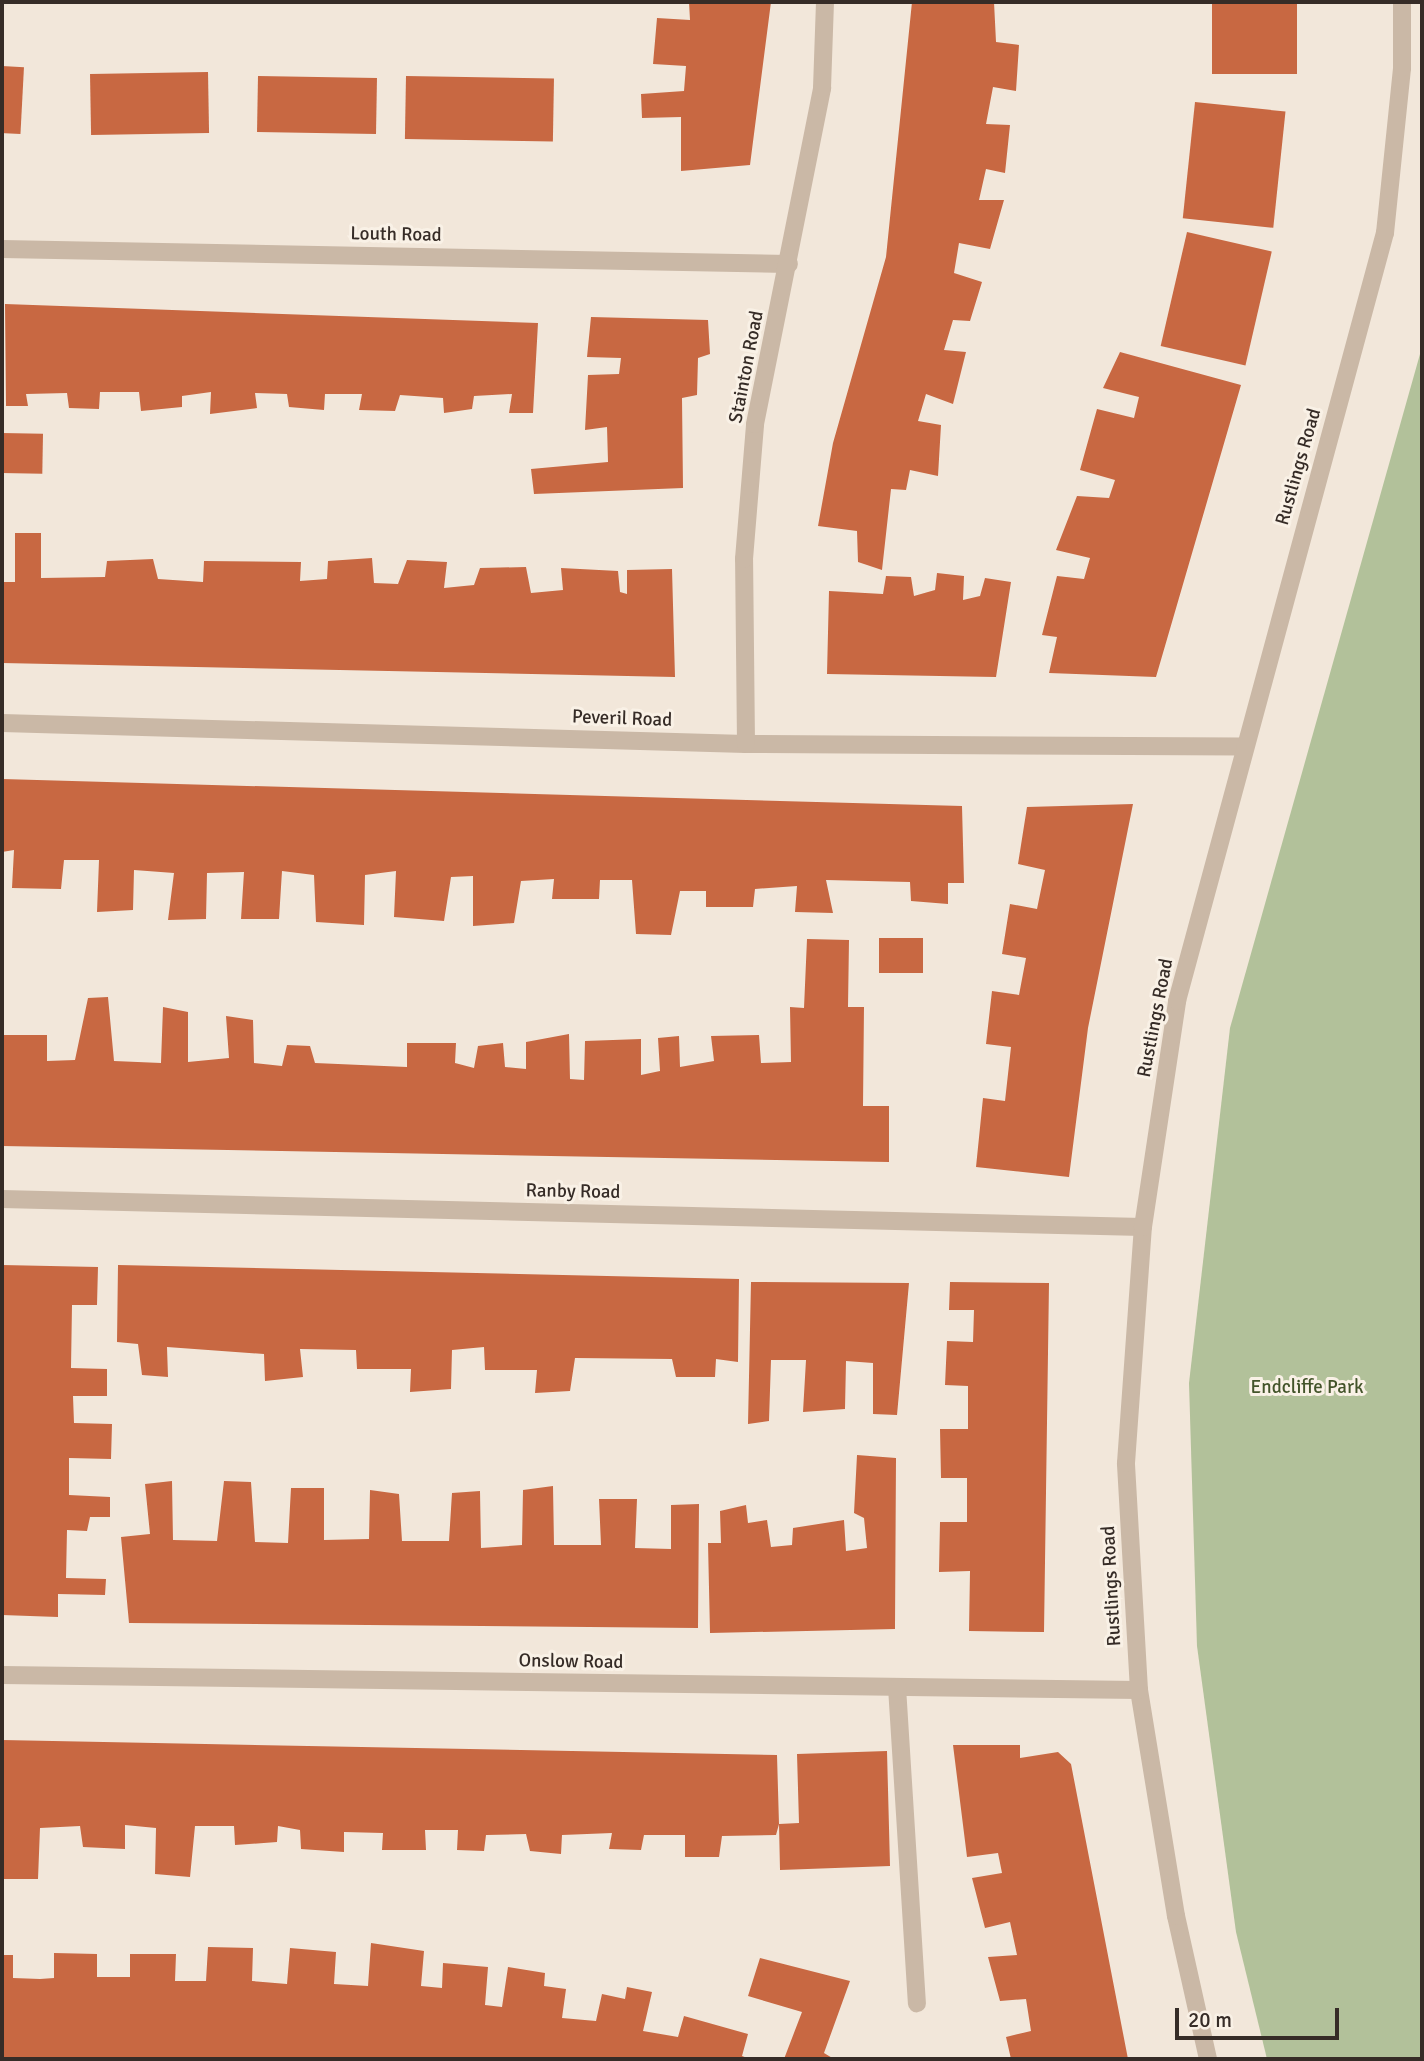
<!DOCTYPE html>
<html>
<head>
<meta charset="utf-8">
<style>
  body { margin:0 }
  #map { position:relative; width:1424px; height:2061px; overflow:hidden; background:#f2e7da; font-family:Signika,sans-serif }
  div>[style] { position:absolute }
  .green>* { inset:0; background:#b2c19a }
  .building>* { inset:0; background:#c86842; transform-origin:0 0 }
  .minor>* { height:18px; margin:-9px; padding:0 9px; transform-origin:9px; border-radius:9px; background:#cab8a6 }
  span { translate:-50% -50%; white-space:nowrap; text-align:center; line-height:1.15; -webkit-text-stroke:6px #f9f1e6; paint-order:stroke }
  .street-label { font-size:19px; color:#362c27 }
  .park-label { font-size:19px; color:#43542a }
  .frame { position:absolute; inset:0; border:4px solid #362c27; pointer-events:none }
  .scale { position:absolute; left:1175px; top:2008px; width:164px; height:32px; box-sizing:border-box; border:4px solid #362c27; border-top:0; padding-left:9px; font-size:21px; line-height:24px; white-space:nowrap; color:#362c27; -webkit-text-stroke:5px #f9f1e6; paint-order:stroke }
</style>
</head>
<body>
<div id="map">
  <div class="green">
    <div style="clip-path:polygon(1422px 347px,1422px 2059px,1267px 2059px,1236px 1932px,1197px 1646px,1189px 1383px,1230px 1028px)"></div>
  </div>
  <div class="building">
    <div style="clip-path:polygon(689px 2px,771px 2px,750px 165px,681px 171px,681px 117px,642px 118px,641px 94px,684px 91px,686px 66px,653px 64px,657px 18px,690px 20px)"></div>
    <div style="clip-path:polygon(912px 2px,994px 2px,996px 42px,1019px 45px,1016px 91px,993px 87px,986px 124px,1010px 125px,1005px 173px,986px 169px,979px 200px,1004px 200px,990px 249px,959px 243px,954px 273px,982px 282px,970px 321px,953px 320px,944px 350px,966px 352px,953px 404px,926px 394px,918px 421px,941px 425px,938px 476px,910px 470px,906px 490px,891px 489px,882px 570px,858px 562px,857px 531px,818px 526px,833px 443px,886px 257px)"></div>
    <div style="left:1212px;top:2px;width:85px;height:72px"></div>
    <div style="left:2px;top:66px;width:22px;height:67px;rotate:3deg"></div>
    <div style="left:208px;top:72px;width:61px;height:118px;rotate:89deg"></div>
    <div style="left:258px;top:76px;width:119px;height:56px;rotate:1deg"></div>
    <div style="left:406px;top:76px;width:148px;height:63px;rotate:1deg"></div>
    <div style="left:1195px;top:102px;width:91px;height:117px;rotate:6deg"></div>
    <div style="left:1187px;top:232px;width:87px;height:117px;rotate:13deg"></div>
    <div style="clip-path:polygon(5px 304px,538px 323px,533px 413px,509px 413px,512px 394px,474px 396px,472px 409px,444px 413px,443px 398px,400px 395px,395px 411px,359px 410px,362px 394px,325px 394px,324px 410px,289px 407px,287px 394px,255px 393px,257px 408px,210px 414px,211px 392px,182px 396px,182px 407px,141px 411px,139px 392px,100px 392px,99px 409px,69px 408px,67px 393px,26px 394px,28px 406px,6px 406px)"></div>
    <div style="clip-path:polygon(591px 317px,708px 320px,710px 354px,698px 358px,697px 395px,682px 398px,683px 488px,534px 494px,531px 469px,608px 462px,607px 427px,585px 430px,588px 375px,619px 374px,621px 358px,587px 357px)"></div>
    <div style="clip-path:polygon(1120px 352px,1241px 385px,1156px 677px,1049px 673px,1057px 637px,1042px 635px,1057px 576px,1084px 579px,1090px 558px,1056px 550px,1077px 496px,1109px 498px,1115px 480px,1080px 470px,1097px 409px,1134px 418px,1139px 397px,1103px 388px)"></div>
    <div style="left:2px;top:433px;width:41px;height:40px;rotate:1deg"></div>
    <div style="clip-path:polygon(15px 533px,41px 533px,41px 578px,105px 577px,107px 561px,153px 559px,158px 579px,203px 582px,204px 561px,301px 562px,300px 581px,327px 579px,328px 561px,372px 558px,374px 583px,398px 584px,407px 560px,447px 562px,444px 588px,474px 585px,480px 568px,526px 567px,531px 593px,563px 590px,561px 568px,618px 571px,620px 592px,627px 594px,627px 570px,672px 569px,675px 677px,2px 663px,2px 582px,15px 582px)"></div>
    <div style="clip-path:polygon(937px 573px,964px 576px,963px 600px,980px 596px,985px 578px,1011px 582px,996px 677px,827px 674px,829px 591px,883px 594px,886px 576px,911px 577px,914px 596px,935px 590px)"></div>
    <div style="clip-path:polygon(2px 779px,962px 806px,964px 883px,948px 883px,948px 904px,911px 901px,910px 882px,826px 880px,833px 913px,795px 912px,797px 886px,755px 889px,753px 907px,706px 907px,706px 891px,680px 891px,671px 935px,636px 934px,632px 880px,600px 880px,599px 899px,552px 899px,554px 879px,521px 881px,514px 923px,473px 926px,473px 876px,451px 877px,444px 921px,394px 917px,396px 871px,365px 875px,364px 925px,316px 922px,314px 875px,282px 871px,279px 919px,241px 919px,244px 872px,207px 873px,206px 919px,168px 920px,174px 873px,134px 870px,133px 910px,97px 912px,99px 860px,64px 860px,61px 889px,12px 888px,14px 850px,2px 852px)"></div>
    <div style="clip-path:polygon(1133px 804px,1088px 1028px,1069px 1177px,976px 1167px,983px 1098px,1005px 1101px,1011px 1047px,986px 1044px,992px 991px,1019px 995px,1026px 958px,1002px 954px,1010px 904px,1037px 909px,1045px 870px,1018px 864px,1027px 807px)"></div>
    <div style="left:879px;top:938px;width:44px;height:35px"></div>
    <div style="clip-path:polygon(807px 939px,849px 940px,848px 1007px,864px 1007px,863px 1106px,889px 1106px,889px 1162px,2px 1146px,2px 1035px,47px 1035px,47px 1061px,75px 1060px,88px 998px,108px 997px,114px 1061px,161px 1063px,163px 1007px,188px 1012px,188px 1062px,229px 1058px,226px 1016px,253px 1020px,254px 1063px,282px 1066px,287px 1045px,310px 1046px,315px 1063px,407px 1067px,407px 1043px,456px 1043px,455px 1063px,474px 1068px,478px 1046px,503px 1043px,505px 1067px,526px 1069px,526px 1042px,569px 1034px,570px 1079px,584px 1080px,585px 1041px,641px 1039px,641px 1075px,660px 1071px,658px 1038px,679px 1036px,680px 1067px,714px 1061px,711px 1036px,759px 1035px,761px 1063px,791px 1062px,790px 1007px,804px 1008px)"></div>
    <div style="clip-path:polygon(2px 1265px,98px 1267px,97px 1305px,72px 1305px,71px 1368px,107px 1369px,107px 1396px,73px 1396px,74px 1423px,112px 1424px,111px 1459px,69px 1458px,69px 1495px,110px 1497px,110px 1517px,90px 1517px,87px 1531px,67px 1530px,66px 1578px,106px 1579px,105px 1595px,58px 1594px,58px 1617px,2px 1615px)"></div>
    <div style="clip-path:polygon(118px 1265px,739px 1279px,738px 1362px,716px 1359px,715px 1377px,676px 1377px,672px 1359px,575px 1358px,570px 1391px,535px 1393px,537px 1370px,485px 1370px,484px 1347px,452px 1350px,451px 1389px,410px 1392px,411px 1369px,357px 1369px,356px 1350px,300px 1349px,303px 1377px,265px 1381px,264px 1354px,167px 1347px,168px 1377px,142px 1375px,138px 1344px,117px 1342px)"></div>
    <div style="clip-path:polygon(751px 1282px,909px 1283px,897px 1415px,873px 1414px,873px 1363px,846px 1361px,845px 1409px,803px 1412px,806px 1360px,771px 1360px,769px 1421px,748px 1424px)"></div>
    <div style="clip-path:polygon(950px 1282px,1049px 1283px,1044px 1632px,969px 1631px,970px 1571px,939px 1572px,940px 1522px,967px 1522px,967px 1478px,941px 1478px,940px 1429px,968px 1429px,968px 1386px,945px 1385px,947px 1341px,973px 1342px,974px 1310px,949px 1310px)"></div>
    <div style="clip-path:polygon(857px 1455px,896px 1458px,895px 1629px,710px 1633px,708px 1543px,721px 1543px,720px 1511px,746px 1505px,748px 1523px,767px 1520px,771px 1547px,792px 1545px,793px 1528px,844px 1520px,846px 1551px,867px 1548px,864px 1518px,854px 1513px)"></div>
    <div style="clip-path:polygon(172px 1481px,173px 1540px,217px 1541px,224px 1481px,251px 1482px,255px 1542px,288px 1543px,291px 1488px,324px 1488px,324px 1540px,369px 1539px,370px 1490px,399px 1494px,402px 1541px,449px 1541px,452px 1493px,480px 1491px,481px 1548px,522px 1545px,523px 1490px,553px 1486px,554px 1545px,601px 1545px,599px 1499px,637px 1499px,635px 1548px,671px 1549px,671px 1505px,699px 1504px,698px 1628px,129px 1623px,121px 1537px,150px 1534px,145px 1484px)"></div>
    <div style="clip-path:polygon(2px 1740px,777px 1755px,779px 1824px,776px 1835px,722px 1836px,719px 1857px,685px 1857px,685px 1835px,644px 1835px,641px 1850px,609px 1849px,612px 1833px,562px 1835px,561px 1854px,530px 1851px,526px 1834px,486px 1835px,484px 1851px,457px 1850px,458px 1830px,425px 1830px,426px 1850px,382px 1850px,383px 1833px,344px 1832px,344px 1852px,301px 1849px,300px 1830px,278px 1826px,277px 1842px,235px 1845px,234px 1826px,195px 1826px,190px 1877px,155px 1874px,156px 1828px,125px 1825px,125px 1849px,83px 1847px,80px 1826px,40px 1828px,38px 1879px,2px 1879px)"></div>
    <div style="clip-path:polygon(953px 1745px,1020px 1745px,1020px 1758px,1058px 1752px,1071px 1764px,1128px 2059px,1011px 2059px,1006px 2037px,1031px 2031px,1026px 1999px,1000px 2001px,988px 1957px,1017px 1955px,1010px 1922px,985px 1928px,972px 1878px,1002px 1873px,998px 1853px,967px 1857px)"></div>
    <div style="clip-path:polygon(887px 1751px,890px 1866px,780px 1870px,779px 1824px,799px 1823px,797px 1754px)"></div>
    <div style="clip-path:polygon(371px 1943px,424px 1951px,421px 1986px,442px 1988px,443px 1963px,488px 1967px,485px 2005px,502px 2007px,508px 1967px,545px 1973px,544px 1986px,566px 1989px,562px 2018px,596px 2021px,602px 1994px,625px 1999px,627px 1987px,652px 1992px,643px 2031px,678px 2037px,684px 2016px,748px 2034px,742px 2056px,750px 2059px,2px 2059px,2px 1955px,13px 1955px,13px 1978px,40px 1979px,54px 1978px,54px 1953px,97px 1954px,97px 1977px,130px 1977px,130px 1954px,176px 1954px,175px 1981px,206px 1981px,208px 1947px,253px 1948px,252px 1981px,287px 1984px,290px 1948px,336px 1952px,334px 1984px,368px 1986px)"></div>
    <div style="clip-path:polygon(760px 1958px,850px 1981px,824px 2053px,834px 2059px,784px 2059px,802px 2012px,748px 1996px)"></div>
  </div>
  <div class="minor">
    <div style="left:2px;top:249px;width:787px;rotate:1.09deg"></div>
    <div style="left:2px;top:723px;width:744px;rotate:1.62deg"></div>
    <div style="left:746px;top:744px;width:496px;rotate:0.3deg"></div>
    <div style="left:746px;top:744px;width:185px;rotate:-90.6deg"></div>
    <div style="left:744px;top:559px;width:135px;rotate:-85.3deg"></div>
    <div style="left:755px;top:424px;width:343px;rotate:-78.7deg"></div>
    <div style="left:822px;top:88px;width:86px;rotate:-88deg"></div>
    <div style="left:2px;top:1199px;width:1141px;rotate:1.41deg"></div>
    <div style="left:2px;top:1675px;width:1137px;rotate:0.76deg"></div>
    <div style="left:897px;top:1687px;width:317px;rotate:86.4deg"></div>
    <div style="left:1208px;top:2059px;width:147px;rotate:-102.6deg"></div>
    <div style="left:1176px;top:1916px;width:229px;rotate:-99.3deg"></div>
    <div style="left:1139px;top:1690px;width:227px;rotate:-93.3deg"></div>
    <div style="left:1126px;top:1463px;width:237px;rotate:-85.9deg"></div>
    <div style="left:1143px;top:1227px;width:229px;rotate:-81.4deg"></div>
    <div style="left:1177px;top:1001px;width:796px;rotate:-74.85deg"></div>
    <div style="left:1385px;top:233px;width:166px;rotate:-84.1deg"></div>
    <div style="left:1402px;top:68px;width:66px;rotate:-90deg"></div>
  </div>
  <div class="street-label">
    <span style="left:396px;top:235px;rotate:1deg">Louth Road</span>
    <span style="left:747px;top:367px;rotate:-79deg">Stainton Road</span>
    <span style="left:1299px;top:467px;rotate:-74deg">Rustlings Road</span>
    <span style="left:622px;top:719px;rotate:2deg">Peveril Road</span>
    <span style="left:1156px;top:1018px;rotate:-79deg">Rustlings Road</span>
    <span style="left:573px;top:1192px;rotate:1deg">Ranby Road</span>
    <span style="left:1112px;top:1586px;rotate:-93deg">Rustlings Road</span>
    <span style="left:571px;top:1662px;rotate:1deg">Onslow Road</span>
  </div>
  <div class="park-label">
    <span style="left:1307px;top:1388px">Endcliffe Park</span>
  </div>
  <div class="frame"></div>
  <div class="scale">20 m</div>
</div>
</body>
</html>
